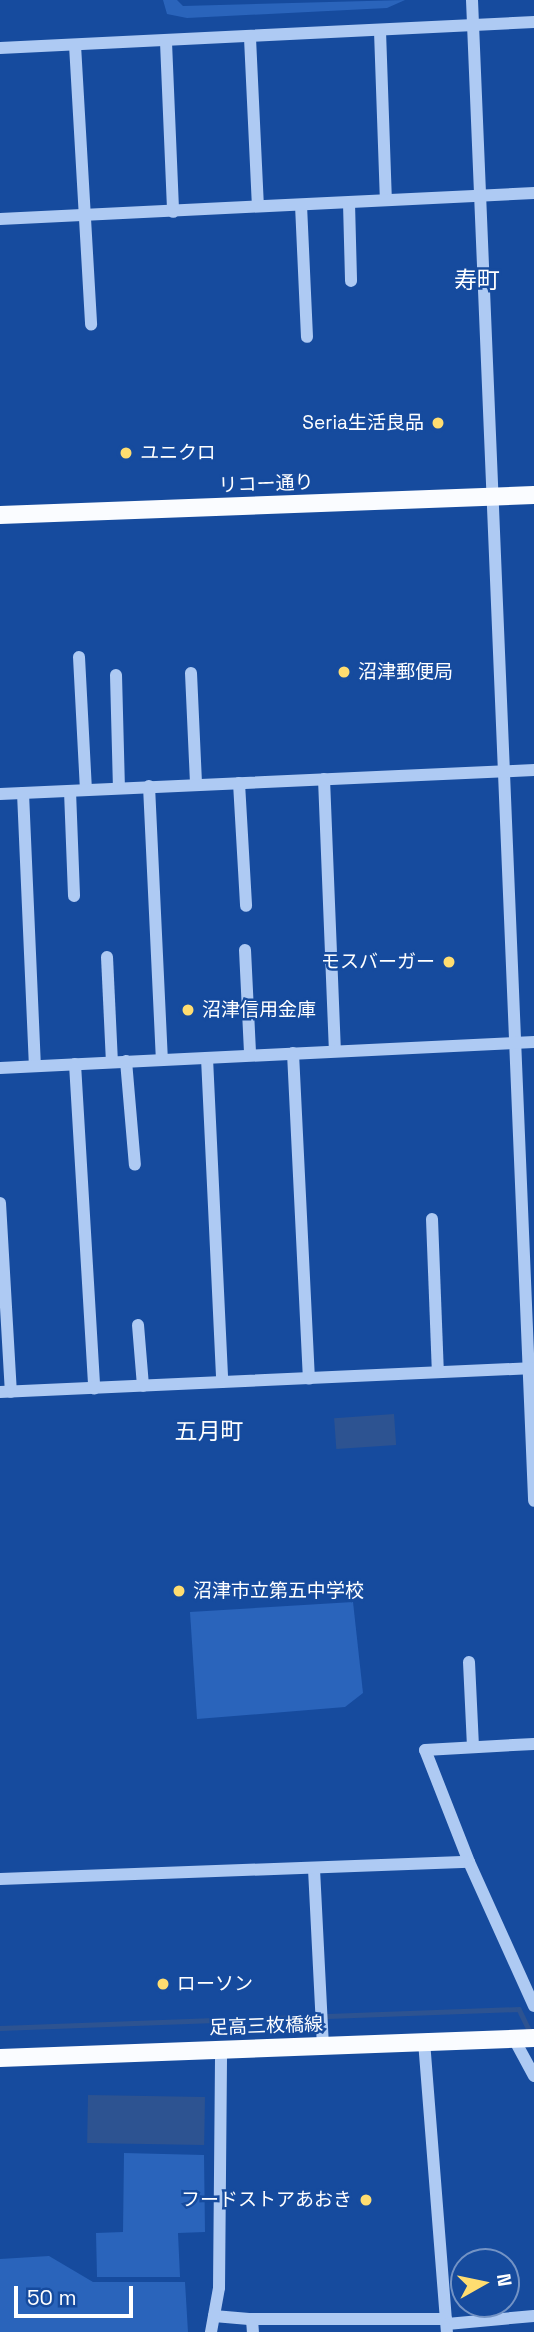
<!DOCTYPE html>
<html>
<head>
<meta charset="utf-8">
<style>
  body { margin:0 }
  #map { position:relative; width:534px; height:2332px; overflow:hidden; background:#164b9e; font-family:"Space Grotesk","Noto Sans JP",sans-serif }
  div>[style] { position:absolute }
  .green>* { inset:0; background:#2a64bb }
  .water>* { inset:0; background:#2d5391; transform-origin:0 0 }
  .stream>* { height:4.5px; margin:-2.25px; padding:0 2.25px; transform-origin:2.25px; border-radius:2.25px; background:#2d5391 }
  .minor>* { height:12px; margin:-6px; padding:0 6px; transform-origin:6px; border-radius:6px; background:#aecaf3 }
  .major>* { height:18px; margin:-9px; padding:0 9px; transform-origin:9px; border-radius:9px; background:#fafcff }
  .dots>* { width:19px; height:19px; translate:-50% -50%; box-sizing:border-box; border:4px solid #164b9e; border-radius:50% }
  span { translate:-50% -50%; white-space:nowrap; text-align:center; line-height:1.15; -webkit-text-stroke:5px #164b9e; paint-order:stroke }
  .poi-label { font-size:19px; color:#fff }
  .right { translate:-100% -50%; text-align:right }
  .left { translate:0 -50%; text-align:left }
  .street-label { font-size:19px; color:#fff }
  .quarter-label { font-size:23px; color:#fff }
  .north { position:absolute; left:450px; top:2248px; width:70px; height:70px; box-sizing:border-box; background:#164b9e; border:2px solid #7393c5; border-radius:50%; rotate:81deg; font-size:19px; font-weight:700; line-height:28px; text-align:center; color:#fff }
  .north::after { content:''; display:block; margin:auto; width:24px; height:32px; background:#ffdd70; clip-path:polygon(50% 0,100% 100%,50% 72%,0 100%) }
  .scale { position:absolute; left:14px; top:2286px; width:119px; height:32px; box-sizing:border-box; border:4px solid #fff; border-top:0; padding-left:9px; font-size:21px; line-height:24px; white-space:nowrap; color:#fff; -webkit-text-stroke:5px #164b9e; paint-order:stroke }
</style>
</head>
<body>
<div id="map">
  <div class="green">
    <div style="clip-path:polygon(163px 0,177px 0,183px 6px,405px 0,387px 8px,187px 18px,167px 14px)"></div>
    <div style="clip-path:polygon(353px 1602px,363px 1693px,345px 1707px,197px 1719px,190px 1612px)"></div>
    <div style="clip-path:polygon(124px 2153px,204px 2155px,205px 2232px,178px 2233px,180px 2277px,97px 2277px,96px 2233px,123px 2232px)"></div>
    <div style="clip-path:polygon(49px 2256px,93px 2282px,185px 2282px,188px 2332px,0 2332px,0 2259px)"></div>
  </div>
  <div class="water">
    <div style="left:394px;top:1414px;width:31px;height:60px;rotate:86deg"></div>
    <div style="left:88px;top:2095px;width:117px;height:48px;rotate:1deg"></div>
  </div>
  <div class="stream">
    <div style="left:0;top:2028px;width:519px;rotate:-2.1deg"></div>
    <div style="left:519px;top:2009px;width:28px;rotate:64deg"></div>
  </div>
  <div class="minor">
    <div style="left:472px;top:0;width:1502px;rotate:87.63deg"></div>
    <div style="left:380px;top:31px;width:169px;rotate:88deg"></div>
    <div style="left:250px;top:38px;width:168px;rotate:87.3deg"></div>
    <div style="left:166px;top:42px;width:170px;rotate:87.6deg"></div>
    <div style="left:75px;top:45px;width:280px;rotate:86.7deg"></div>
    <div style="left:0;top:48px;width:535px;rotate:-2.79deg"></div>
    <div style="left:349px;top:203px;width:78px;rotate:88.5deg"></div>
    <div style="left:301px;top:205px;width:132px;rotate:87.4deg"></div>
    <div style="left:0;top:219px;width:535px;rotate:-2.79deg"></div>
    <div style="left:79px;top:657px;width:133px;rotate:87deg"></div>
    <div style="left:191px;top:673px;width:112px;rotate:87.4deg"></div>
    <div style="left:116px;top:675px;width:113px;rotate:88.5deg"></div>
    <div style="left:324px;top:779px;width:272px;rotate:87.7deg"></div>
    <div style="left:239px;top:783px;width:123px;rotate:86.7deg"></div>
    <div style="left:149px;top:786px;width:274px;rotate:87.3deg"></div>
    <div style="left:70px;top:791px;width:105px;rotate:87.8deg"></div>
    <div style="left:23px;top:793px;width:273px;rotate:87.5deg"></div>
    <div style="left:0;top:794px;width:535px;rotate:-2.57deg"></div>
    <div style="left:245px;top:950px;width:104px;rotate:87.2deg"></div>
    <div style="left:107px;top:957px;width:105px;rotate:87.3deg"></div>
    <div style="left:293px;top:1053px;width:326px;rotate:87.2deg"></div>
    <div style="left:207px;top:1058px;width:324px;rotate:87.3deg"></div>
    <div style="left:126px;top:1061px;width:104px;rotate:85.1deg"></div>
    <div style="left:75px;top:1064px;width:325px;rotate:86.6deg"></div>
    <div style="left:0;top:1068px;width:535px;rotate:-2.79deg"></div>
    <div style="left:0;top:1203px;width:189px;rotate:86.7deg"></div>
    <div style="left:432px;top:1219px;width:153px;rotate:87.8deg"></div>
    <div style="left:138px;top:1325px;width:61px;rotate:85.3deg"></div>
    <div style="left:0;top:1392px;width:535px;rotate:-2.57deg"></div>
    <div style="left:469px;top:1662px;width:85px;rotate:87.3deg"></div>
    <div style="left:469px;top:1862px;width:120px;rotate:-111.4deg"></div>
    <div style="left:425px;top:1750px;width:109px;rotate:-3.2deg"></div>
    <div style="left:314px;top:1869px;width:176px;rotate:87.1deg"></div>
    <div style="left:0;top:1879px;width:469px;rotate:-2.1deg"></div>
    <div style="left:469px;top:1862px;width:158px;rotate:65.7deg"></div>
    <div style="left:514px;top:2039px;width:42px;rotate:61.6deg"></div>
    <div style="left:424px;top:2041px;width:292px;rotate:85.5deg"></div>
    <div style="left:214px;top:2316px;width:38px;rotate:5deg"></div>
    <div style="left:252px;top:2319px;width:13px;rotate:86deg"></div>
    <div style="left:252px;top:2319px;width:194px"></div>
    <div style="left:447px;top:2324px;width:87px;rotate:-5.3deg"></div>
    <div style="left:211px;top:2332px;width:45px;rotate:-79.7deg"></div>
    <div style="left:219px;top:2288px;width:240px;rotate:-89.5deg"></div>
  </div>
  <div class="major">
    <div style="left:0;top:515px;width:534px;rotate:-2.14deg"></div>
    <div style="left:0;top:2058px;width:534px;rotate:-2.14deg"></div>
  </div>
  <div class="dots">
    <div style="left:438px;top:423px;background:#ffdd70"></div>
    <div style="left:126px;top:453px;background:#ffdd70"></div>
    <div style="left:344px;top:672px;background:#ffdd70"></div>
    <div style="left:449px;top:962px;background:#ffdd70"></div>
    <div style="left:188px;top:1010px;background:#ffdd70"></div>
    <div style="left:179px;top:1591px;background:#ffdd70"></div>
    <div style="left:163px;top:1984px;background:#ffdd70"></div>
    <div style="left:366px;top:2200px;background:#ffdd70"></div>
  </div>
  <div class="poi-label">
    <span class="right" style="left:424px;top:423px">Seria生活良品</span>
    <span class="left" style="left:140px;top:453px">ユニクロ</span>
    <span class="left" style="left:358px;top:672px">沼津郵便局</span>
    <span class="right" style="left:435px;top:962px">モスバーガー</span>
    <span class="left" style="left:202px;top:1010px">沼津信用金庫</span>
    <span class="left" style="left:193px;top:1591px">沼津市立第五中学校</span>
    <span class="left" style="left:177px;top:1984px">ローソン</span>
    <span class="right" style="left:352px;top:2200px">フードストアあおき</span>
  </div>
  <div class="street-label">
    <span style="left:266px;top:484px;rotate:-2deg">リコー通り</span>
    <span style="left:266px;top:2026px;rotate:-2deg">足高三枚橋線</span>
  </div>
  <div class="quarter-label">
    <span style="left:477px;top:280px">寿町</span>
    <span style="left:209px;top:1431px">五月町</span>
  </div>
  <div class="north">N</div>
  <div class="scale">50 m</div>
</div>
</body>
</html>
